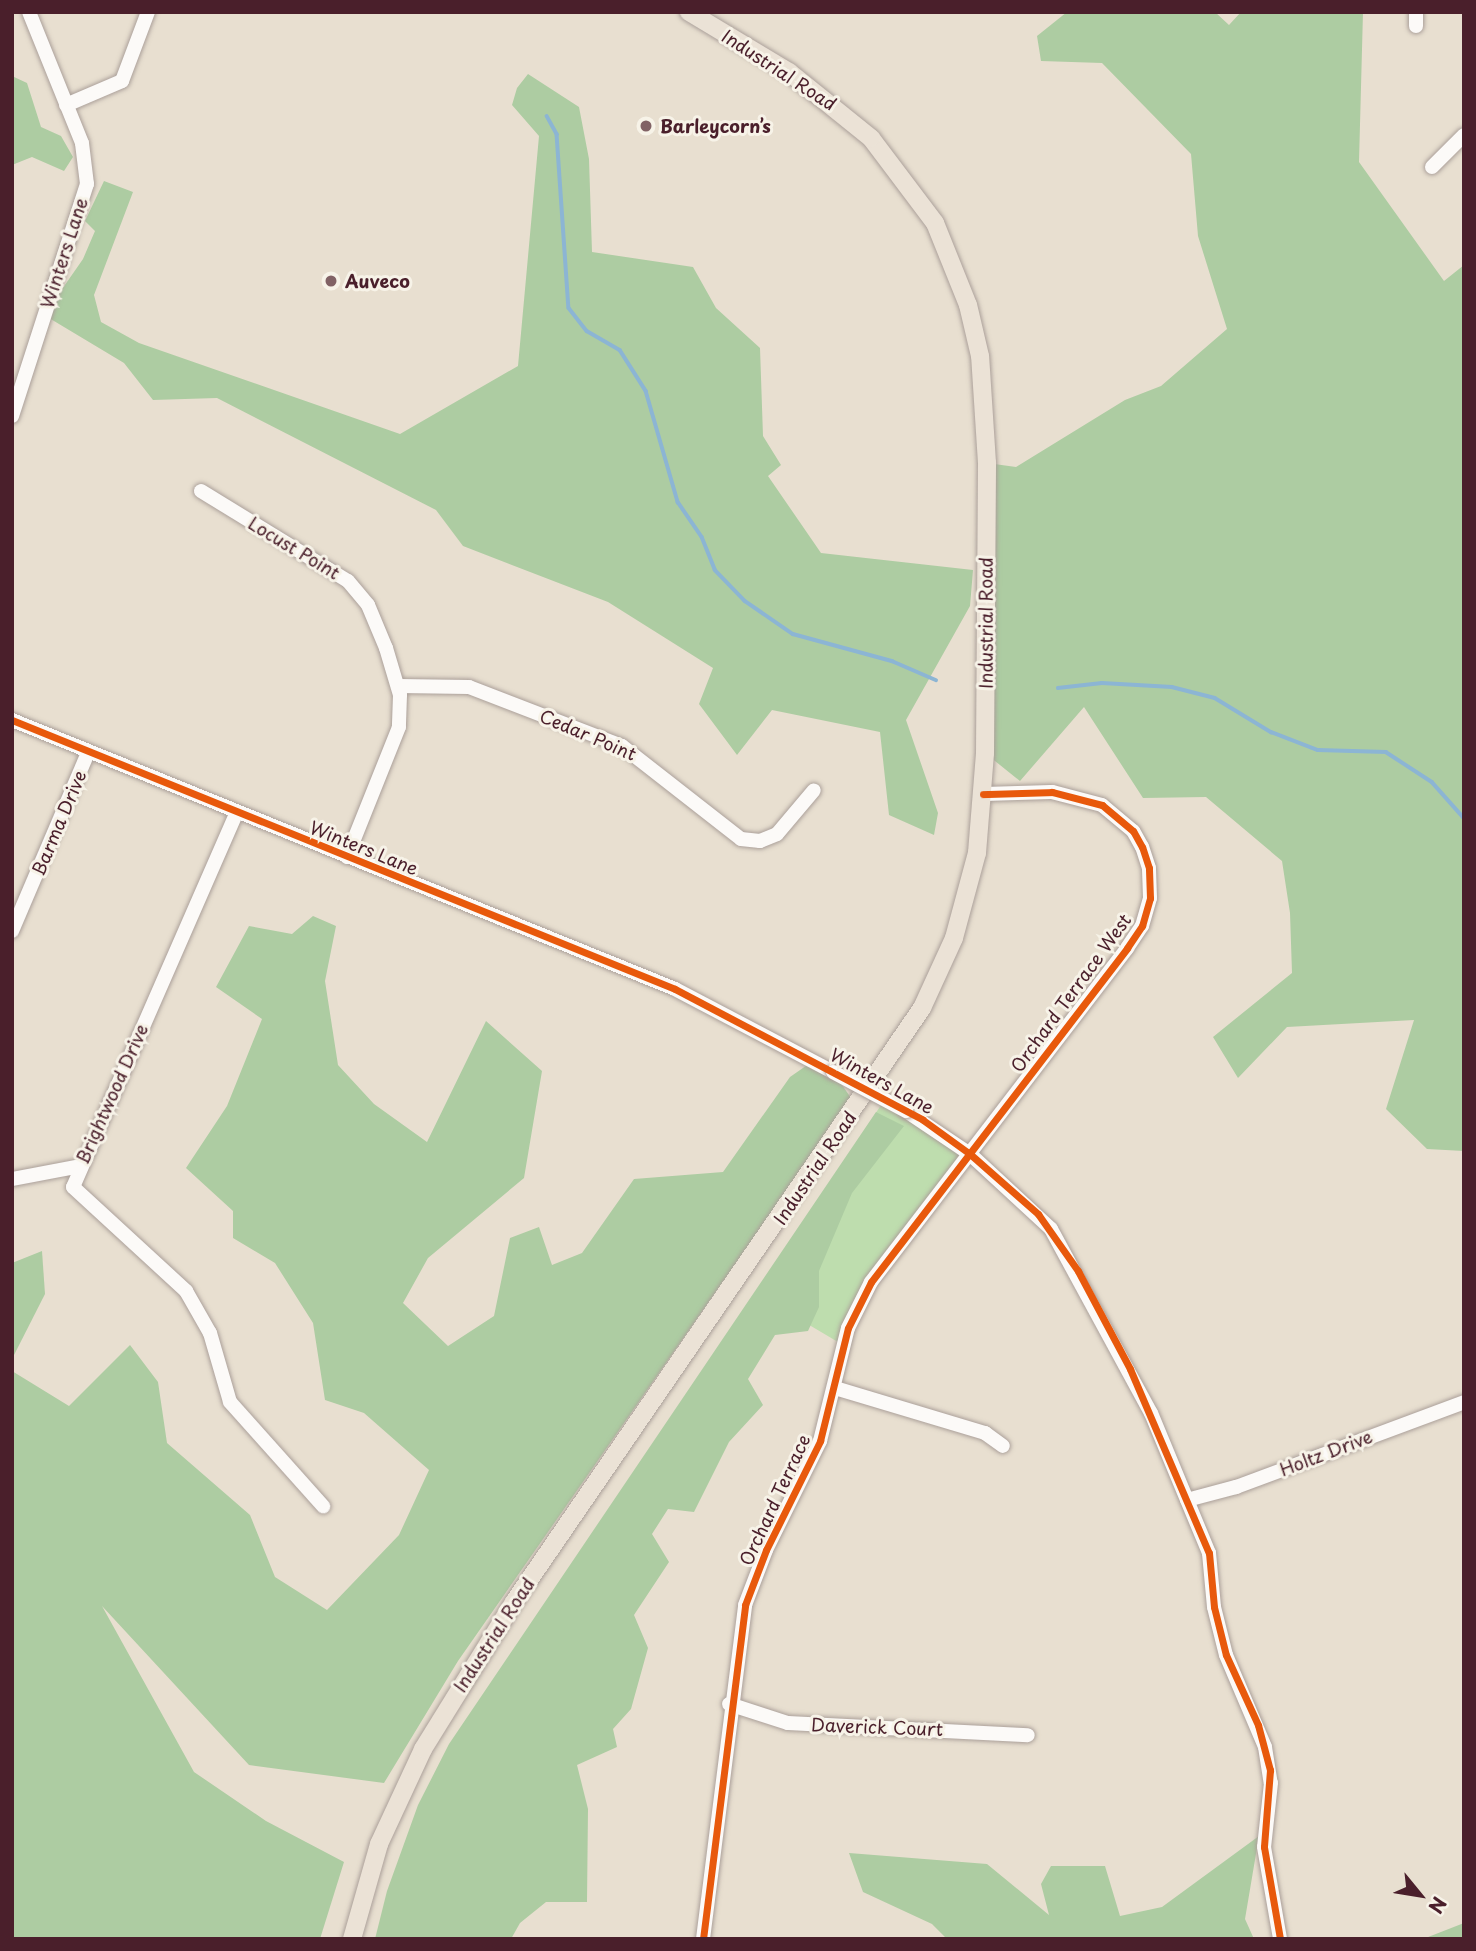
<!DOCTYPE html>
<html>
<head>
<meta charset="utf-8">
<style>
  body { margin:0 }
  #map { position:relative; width:1476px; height:1951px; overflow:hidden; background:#e8dfd0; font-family:"Playpen Sans",sans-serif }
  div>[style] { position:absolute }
  .green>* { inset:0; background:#beddae }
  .forest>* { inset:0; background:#adcca2 }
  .stream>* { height:3.5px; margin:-1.75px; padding:0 1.75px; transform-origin:1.75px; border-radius:1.75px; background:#8cb5d4 }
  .roads { filter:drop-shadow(0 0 2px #aba09a) drop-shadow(0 0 2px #aba09a) }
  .minor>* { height:14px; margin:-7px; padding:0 7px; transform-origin:7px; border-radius:7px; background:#fcfaf8 }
  .major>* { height:18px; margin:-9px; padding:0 9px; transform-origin:9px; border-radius:9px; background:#ebe2d6 }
  .bridges { filter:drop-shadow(0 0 2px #aba09a) drop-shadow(0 0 2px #aba09a) }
  .minor-bridge>* { height:14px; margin:-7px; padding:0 7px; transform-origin:7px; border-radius:7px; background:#fcfaf8 }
  .cycleway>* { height:7px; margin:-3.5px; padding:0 3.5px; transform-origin:3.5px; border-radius:3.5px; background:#e8590c }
  .dots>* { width:19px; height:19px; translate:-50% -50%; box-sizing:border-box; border:4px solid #f7f3e8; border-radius:50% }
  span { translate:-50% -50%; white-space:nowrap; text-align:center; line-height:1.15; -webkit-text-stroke:6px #f7f3e8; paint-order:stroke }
  .street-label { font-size:18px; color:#4a1f2b }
  .poi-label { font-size:18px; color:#4a1f2b; font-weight:700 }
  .left { translate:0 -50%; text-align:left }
  .frame { position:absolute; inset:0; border:14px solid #4a1f2b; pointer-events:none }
  .north { position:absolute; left:1385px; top:1860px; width:70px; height:70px; -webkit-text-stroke:5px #f7f3e8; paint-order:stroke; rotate:120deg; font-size:19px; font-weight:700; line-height:28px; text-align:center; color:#4a1f2b }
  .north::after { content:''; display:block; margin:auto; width:24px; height:32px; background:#4a1f2b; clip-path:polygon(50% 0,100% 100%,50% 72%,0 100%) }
</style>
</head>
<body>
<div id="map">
  <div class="green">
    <div style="clip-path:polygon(883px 1102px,970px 1154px,871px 1282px,843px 1345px,757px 1294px)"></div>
  </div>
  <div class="forest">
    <div style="clip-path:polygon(1067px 12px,1215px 12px,1229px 25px,1241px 12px,1363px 12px,1359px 162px,1444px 281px,1464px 265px,1464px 1151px,1427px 1149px,1386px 1109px,1414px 1020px,1287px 1027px,1238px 1078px,1213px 1037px,1292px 973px,1290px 913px,1282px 861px,1206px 797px,1143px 798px,1084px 707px,1020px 781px,985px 753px,987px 463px,1016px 467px,1125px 400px,1161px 386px,1227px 329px,1198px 236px,1191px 154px,1102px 63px,1041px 61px,1037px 36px)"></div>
    <div style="clip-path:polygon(528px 74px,579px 107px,589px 159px,592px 252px,693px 267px,716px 308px,760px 348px,763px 436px,781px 465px,768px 476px,821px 553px,973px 570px,970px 606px,906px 720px,938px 813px,934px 835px,889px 815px,880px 732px,772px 710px,737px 755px,699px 704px,713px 668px,608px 602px,463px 546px,436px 510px,217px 398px,153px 400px,124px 363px,44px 315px,83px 259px,95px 231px,85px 221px,104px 181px,133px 192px,94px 295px,101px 322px,139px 343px,400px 434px,518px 366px,539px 136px,512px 105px,517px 88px)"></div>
    <div style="clip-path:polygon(12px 76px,27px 83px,41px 127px,61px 136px,73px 157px,64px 171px,32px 157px,12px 165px)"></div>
    <div style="clip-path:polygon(313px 916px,336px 926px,325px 981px,338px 1065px,374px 1104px,427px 1142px,486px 1021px,542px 1071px,524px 1178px,428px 1258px,403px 1303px,448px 1346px,494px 1316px,510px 1238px,539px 1227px,552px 1265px,582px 1253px,634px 1179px,723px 1172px,790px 1077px,813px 1061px,833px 1072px,851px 1098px,458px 1661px,384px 1783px,249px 1765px,102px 1606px,194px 1772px,266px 1821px,344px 1862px,320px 1939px,12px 1939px,12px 1371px,69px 1406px,130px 1345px,158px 1382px,167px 1443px,250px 1515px,275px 1577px,327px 1610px,399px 1535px,429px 1470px,364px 1413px,325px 1400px,313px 1323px,275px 1263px,233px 1238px,233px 1211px,186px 1168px,227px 1106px,262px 1019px,216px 987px,249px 926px,292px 934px)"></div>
    <div style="clip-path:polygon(876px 1112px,904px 1126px,852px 1193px,819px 1271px,819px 1307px,808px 1331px,775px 1335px,748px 1379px,763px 1405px,729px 1442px,694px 1512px,668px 1509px,652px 1534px,669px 1562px,634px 1615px,648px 1648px,631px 1709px,613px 1729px,617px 1747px,577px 1765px,588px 1809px,587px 1902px,546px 1902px,520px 1923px,511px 1939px,375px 1939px,387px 1891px,418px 1805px,449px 1744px)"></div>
    <div style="clip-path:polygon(42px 1251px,45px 1294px,12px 1359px,12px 1263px)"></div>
    <div style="clip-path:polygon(1259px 1836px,1245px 1919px,1254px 1939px,947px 1939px,932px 1924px,863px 1892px,849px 1853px,987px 1864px,1049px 1915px,1041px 1884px,1051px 1866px,1105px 1866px,1120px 1916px,1162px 1907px)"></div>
    <div style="clip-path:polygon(1464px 1923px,1464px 1939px,1423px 1939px)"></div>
  </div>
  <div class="stream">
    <div style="left:547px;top:116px;width:21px;rotate:61deg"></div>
    <div style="left:557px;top:134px;width:174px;rotate:86.1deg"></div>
    <div style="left:569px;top:308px;width:29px;rotate:52deg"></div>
    <div style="left:587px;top:331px;width:38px;rotate:30deg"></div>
    <div style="left:620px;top:350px;width:49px;rotate:57.6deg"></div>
    <div style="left:646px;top:391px;width:116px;rotate:73.9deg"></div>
    <div style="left:678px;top:502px;width:42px;rotate:55.6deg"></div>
    <div style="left:702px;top:537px;width:35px;rotate:68deg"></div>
    <div style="left:715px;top:570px;width:43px;rotate:45.9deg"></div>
    <div style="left:745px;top:601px;width:58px;rotate:34.5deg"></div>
    <div style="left:793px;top:634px;width:103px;rotate:15.3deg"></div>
    <div style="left:892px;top:661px;width:48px;rotate:23.4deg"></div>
    <div style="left:1058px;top:688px;width:44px;rotate:-6.5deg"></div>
    <div style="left:1102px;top:683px;width:70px;rotate:3.3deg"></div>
    <div style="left:1172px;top:687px;width:44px;rotate:14.3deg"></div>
    <div style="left:1215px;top:698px;width:66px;rotate:31.3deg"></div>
    <div style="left:1271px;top:732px;width:50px;rotate:21deg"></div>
    <div style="left:1318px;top:750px;width:68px;rotate:1.7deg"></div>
    <div style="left:1386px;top:752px;width:55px;rotate:33.1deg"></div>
    <div style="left:1432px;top:782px;width:48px;rotate:48.4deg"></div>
  </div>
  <div class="roads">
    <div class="minor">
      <div style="left:1416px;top:26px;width:14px;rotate:-90deg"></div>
      <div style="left:66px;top:105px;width:61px;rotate:-23.2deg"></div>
      <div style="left:122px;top:81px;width:74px;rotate:-69.4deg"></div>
      <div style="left:1432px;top:167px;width:45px;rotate:-45deg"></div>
      <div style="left:12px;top:416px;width:244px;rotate:-72.1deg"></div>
      <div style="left:87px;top:184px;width:41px;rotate:-97deg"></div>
      <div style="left:82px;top:143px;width:141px;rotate:-112deg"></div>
      <div style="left:201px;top:491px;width:172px;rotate:31.5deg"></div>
      <div style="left:348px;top:581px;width:31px;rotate:50deg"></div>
      <div style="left:368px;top:605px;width:47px;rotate:67.3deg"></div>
      <div style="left:386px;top:648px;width:49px;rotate:73.4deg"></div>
      <div style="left:400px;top:695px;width:32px;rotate:92deg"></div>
      <div style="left:399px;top:727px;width:140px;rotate:111.8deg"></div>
      <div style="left:399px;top:686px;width:70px;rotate:0.8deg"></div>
      <div style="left:469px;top:687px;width:164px;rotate:21.1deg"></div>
      <div style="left:622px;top:746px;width:151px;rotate:38deg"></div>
      <div style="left:741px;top:839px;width:19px;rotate:6deg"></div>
      <div style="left:760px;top:841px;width:18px;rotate:-22deg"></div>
      <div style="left:777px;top:834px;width:57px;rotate:-49.9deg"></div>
      <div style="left:12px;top:720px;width:715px;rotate:22.08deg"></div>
      <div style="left:675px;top:989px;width:178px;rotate:27.7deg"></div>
      <div style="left:236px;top:814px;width:407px;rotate:113.6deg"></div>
      <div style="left:73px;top:1187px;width:154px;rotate:42.6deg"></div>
      <div style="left:186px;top:1291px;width:48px;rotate:60.3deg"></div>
      <div style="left:210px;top:1333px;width:72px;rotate:73.8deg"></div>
      <div style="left:230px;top:1402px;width:140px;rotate:48.2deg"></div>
      <div style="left:12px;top:931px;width:194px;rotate:-66.9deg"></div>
      <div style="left:906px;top:1111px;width:77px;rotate:33.9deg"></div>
      <div style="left:970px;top:1154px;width:110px;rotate:42.8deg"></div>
      <div style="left:1051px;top:1229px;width:209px;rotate:61.5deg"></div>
      <div style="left:1151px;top:1413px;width:152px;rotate:67.5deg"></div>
      <div style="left:1209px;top:1553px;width:54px;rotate:84.7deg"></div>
      <div style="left:1214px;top:1607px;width:49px;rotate:76deg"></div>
      <div style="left:1226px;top:1655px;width:100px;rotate:67deg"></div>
      <div style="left:1265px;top:1747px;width:36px;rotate:81deg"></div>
      <div style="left:1271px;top:1783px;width:64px;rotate:96.2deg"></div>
      <div style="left:1264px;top:1847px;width:93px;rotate:80.1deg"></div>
      <div style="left:12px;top:1179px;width:69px;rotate:-10.8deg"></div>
      <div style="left:835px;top:1388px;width:157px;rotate:16.7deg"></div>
      <div style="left:985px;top:1433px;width:22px;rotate:36deg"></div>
      <div style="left:1187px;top:1500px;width:51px;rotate:-14.9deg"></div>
      <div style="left:1236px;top:1487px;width:243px;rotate:-20.4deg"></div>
      <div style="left:729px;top:1704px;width:62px;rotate:17.9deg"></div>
      <div style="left:788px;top:1723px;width:240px;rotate:2.9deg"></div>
      <div style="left:703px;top:1939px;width:337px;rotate:-82.8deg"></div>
      <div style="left:745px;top:1605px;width:59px;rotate:-69.1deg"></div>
      <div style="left:766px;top:1550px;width:122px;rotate:-63.6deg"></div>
      <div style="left:820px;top:1441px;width:116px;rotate:-76.1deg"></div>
      <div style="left:848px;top:1328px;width:51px;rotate:-63.4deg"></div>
      <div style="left:871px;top:1282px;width:421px;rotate:-52.5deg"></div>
      <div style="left:1127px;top:948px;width:27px;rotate:-56deg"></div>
      <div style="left:1142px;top:926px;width:29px;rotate:-74deg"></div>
      <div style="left:1150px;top:898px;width:30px;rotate:-92deg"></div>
      <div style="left:1149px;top:868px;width:22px;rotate:-108deg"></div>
      <div style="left:1142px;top:847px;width:18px;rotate:-119deg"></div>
      <div style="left:1133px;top:831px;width:40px;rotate:-140deg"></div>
      <div style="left:1102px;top:805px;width:52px;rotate:-165.4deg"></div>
      <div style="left:1052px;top:792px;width:69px;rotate:178.3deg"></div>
    </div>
    <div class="major">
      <div style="left:352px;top:1939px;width:99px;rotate:-74.1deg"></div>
      <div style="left:379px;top:1844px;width:105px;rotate:-65.1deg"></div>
      <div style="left:423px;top:1749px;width:173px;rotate:-58.2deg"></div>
      <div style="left:514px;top:1602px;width:721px;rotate:-55.52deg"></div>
      <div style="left:922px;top:1008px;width:77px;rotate:-65.4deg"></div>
      <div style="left:954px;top:938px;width:88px;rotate:-74.9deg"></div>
      <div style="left:977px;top:853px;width:100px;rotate:-85.4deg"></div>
      <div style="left:985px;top:753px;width:290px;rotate:-89.6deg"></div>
      <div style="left:987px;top:463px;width:107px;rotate:-93.7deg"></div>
      <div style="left:980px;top:356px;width:52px;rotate:-103.2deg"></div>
      <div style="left:968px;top:305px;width:88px;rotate:-111.9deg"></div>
      <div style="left:935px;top:223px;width:106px;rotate:-127deg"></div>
      <div style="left:871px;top:138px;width:105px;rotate:-141.2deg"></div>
      <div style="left:789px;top:72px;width:117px;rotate:-149deg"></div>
    </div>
  </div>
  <div class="bridges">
    <div class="minor-bridge">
      <div style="left:833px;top:1072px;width:83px;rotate:28.1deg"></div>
    </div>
  </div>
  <div class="cycleway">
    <div style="left:12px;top:720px;width:715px;rotate:22.08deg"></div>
    <div style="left:675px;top:989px;width:280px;rotate:27.8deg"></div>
    <div style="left:923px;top:1120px;width:58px;rotate:35.9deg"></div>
    <div style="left:970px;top:1154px;width:91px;rotate:41.4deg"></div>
    <div style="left:1038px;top:1214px;width:70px;rotate:54.9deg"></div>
    <div style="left:1078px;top:1271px;width:111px;rotate:62deg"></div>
    <div style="left:1130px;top:1369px;width:200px;rotate:66.8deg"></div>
    <div style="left:1209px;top:1553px;width:54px;rotate:84.7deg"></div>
    <div style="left:1214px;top:1607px;width:49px;rotate:76deg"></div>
    <div style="left:1226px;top:1655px;width:77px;rotate:65.4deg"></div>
    <div style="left:1258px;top:1725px;width:47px;rotate:75.1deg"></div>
    <div style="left:1270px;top:1770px;width:77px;rotate:94.5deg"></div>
    <div style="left:1264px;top:1847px;width:93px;rotate:80.1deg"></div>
    <div style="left:703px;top:1939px;width:337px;rotate:-82.8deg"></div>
    <div style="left:745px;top:1605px;width:59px;rotate:-69.1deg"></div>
    <div style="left:766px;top:1550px;width:122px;rotate:-63.6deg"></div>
    <div style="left:820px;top:1441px;width:116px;rotate:-76.1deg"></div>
    <div style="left:848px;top:1328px;width:51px;rotate:-63.4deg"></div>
    <div style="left:871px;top:1282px;width:421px;rotate:-52.5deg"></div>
    <div style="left:1127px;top:948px;width:27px;rotate:-56deg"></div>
    <div style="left:1142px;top:926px;width:29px;rotate:-74deg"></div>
    <div style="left:1150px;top:898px;width:30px;rotate:-92deg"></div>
    <div style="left:1149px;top:868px;width:22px;rotate:-108deg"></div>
    <div style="left:1142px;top:847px;width:18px;rotate:-119deg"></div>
    <div style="left:1133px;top:831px;width:40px;rotate:-140deg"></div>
    <div style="left:1102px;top:805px;width:52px;rotate:-165.4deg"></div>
    <div style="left:1052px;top:792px;width:69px;rotate:178.3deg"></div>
  </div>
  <div class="dots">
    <div style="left:646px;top:126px;background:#816265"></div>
    <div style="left:331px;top:281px;background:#816265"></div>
  </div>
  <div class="street-label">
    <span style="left:779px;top:70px;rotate:33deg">Industrial Road</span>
    <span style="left:64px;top:253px;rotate:-72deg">Winters Lane</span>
    <span style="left:294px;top:548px;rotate:31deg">Locust Point</span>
    <span style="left:986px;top:623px;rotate:-90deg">Industrial Road</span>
    <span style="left:588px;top:735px;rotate:23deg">Cedar Point</span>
    <span style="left:59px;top:823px;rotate:-67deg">Barma Drive</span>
    <span style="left:364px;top:848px;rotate:22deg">Winters Lane</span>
    <span style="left:1071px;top:993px;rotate:-54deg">Orchard Terrace West</span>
    <span style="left:882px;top:1081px;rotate:29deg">Winters Lane</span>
    <span style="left:112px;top:1094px;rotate:-66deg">Brightwood Drive</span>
    <span style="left:815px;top:1168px;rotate:-56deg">Industrial Road</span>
    <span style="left:1326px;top:1453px;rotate:-21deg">Holtz Drive</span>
    <span style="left:775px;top:1500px;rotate:-65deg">Orchard Terrace</span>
    <span style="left:494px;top:1635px;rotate:-57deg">Industrial Road</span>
    <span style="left:877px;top:1727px;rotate:2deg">Daverick Court</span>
  </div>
  <div class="poi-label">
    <span class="left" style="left:660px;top:126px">Barleycorn’s</span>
    <span class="left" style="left:345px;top:281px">Auveco</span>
  </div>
  <div class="frame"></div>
  <div class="north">N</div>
</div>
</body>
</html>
